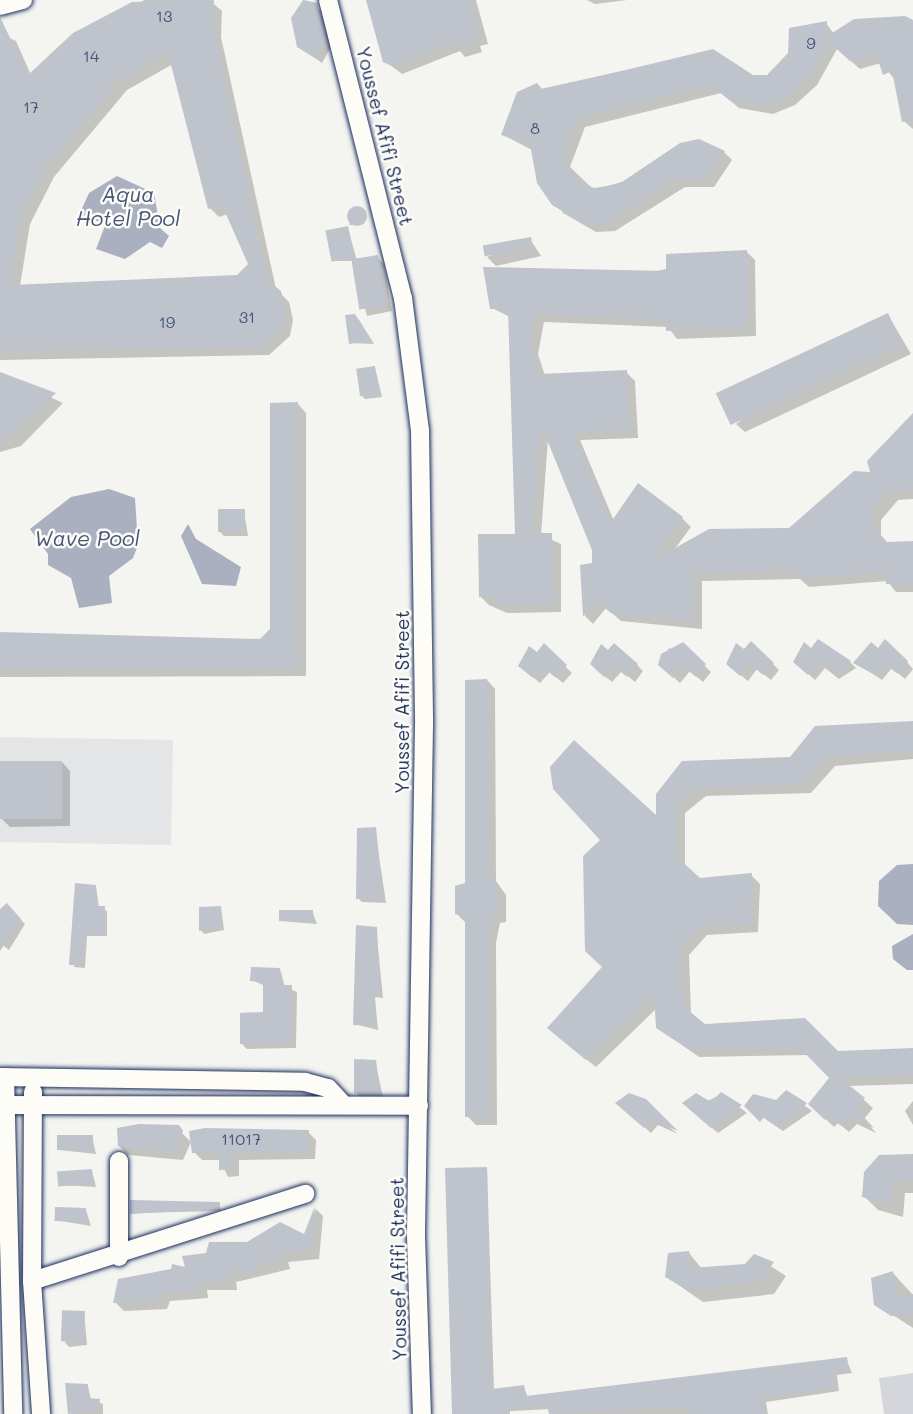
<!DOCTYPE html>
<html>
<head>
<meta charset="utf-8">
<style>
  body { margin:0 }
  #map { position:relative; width:913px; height:1414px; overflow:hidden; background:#f4f4f1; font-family:Mali,sans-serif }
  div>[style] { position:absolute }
  .built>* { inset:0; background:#e4e5e6; transform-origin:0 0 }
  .green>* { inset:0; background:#d4d6db }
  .water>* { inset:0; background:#aab0bf }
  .shadow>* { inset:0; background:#0003 }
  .building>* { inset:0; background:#bfc3cc; transform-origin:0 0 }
  .round { border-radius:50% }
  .roads { filter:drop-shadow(0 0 2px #1b2f5e) drop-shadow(0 0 2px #1b2f5e) }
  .minor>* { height:18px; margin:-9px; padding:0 9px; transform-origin:9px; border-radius:9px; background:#fdfcf7 }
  span { translate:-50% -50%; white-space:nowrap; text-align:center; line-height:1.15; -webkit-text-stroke:5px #fdfcf7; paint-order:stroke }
  .number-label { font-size:16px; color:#44547a }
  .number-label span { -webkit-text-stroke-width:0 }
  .street-label { font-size:19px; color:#1b2f5e }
  .water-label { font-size:21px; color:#46567b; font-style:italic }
</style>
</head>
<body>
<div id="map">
  <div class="built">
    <div style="left:0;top:737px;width:173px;height:105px;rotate:1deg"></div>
  </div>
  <div class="green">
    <div style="clip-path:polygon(913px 1373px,913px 1414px,884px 1414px,879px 1378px)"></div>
  </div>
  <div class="water">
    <div style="clip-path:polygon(117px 176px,154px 193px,160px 228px,169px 236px,162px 248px,150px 242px,125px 259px,96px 249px,106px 223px,78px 217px,89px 193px)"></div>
    <div style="clip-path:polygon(109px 489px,135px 498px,138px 545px,133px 558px,109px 576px,112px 603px,79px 608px,71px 578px,48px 565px,48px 554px,30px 529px,71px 497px)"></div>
    <div style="clip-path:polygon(188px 524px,196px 539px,241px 567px,236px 586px,202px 584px,181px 536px)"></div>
    <div style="clip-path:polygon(913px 864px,913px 925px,897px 924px,878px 906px,879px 881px,897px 865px)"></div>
    <div style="clip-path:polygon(913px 934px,913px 970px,907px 970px,893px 959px,892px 946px)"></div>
  </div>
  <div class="shadow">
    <div style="clip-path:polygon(evenodd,144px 0,209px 0,222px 11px,221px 37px,276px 289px,289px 302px,293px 320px,290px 336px,269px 355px,0 360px,0 34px,16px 41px,31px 75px,144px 0,173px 64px,210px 208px,219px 217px,228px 214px,250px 265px,238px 277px,20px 286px,30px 224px,54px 177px,127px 90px,173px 64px)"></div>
    <div style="clip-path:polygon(305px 0,323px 12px,331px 47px,322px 63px,298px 46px,293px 18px)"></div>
    <div style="clip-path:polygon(371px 0,476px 0,488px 44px,480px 46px,482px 52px,465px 57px,460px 51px,402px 74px,385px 61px)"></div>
    <div style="clip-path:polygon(587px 0,627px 0,595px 4px)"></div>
    <div style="clip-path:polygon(913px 22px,913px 129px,904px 121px,896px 81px,881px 63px,860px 69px,837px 49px,817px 85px,795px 105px,773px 114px,739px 108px,721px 93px,585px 127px,570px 167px,594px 190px,724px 152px,732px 160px,714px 187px,685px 187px,615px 231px,596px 232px,563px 213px,532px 150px,503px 135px,518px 94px,712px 51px,752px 77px,768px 76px,826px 23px,834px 34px)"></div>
    <div style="clip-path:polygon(353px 209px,366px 212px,364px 224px,349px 225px)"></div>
    <div style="clip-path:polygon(348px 228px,357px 261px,377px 257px,384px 264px,392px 311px,367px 316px,353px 261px,332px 261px)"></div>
    <div style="clip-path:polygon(530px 239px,541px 256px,496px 266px,487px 257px)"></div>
    <div style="clip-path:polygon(746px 251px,755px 260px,756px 336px,677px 339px,668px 327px,544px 322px,538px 354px,545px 376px,626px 372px,635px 381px,638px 438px,580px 440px,614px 521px,682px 518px,691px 527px,674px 550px,790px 530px,873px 474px,913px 415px,913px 499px,898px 500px,881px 520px,881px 537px,887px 543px,913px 543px,913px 592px,896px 592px,887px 581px,809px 587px,800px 579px,702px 581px,702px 629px,621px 621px,606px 608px,593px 624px,585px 616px,582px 567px,594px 564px,594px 549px,548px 439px,541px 535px,561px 544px,561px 612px,507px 613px,489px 605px,480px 596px,517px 535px,510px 317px,492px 308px)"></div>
    <div style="clip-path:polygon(888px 315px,911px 354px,745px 432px,736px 424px)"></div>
    <div style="clip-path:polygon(355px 316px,359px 320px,374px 344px,351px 343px)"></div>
    <div style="clip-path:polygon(375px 368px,382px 397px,365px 399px,361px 395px)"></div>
    <div style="clip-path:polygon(0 374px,63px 403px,21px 446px,0 452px)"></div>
    <div style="clip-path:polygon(298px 404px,306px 413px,306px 676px,0 677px,0 634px,261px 641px,272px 629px)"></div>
    <div style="clip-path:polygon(244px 511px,248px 536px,224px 536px,220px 532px)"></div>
    <div style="clip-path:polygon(751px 643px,779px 670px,771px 680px,757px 669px,748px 681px,734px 670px)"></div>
    <div style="clip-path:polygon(683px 645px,711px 672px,703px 682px,690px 671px,680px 683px,660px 665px,669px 648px,676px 653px)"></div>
    <div style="clip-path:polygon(544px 646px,572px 673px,563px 683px,550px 672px,540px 683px,527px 672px)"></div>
    <div style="clip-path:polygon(878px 650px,907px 662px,913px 669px,905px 679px,892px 668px,882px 680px,855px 662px)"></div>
    <div style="clip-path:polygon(811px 651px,850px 662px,856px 668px,839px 679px,825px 668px,815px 680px,802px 668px)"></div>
    <div style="clip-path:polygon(608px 653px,637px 665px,643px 671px,635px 682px,622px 671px,612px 682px,598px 671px)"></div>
    <div style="clip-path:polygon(487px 680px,495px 689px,496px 881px,506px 895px,506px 922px,500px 923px,496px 943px,497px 1125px,476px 1125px,467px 1116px,465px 922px,456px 913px,467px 884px)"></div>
    <div style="clip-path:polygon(913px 723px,913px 759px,835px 766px,811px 793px,706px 796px,685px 813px,685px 867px,699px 880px,751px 875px,760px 884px,758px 932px,707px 935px,689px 955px,691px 1015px,705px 1026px,837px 1052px,913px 1050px,913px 1084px,848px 1086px,873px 1108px,864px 1119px,876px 1133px,857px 1124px,849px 1132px,838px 1123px,834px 1127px,810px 1104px,831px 1078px,809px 1055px,699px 1057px,657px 1027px,657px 1008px,596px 1067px,558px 1037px,604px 967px,657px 819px,658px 795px)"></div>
    <div style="clip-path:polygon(62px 762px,70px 771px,70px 826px,10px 827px,0 817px,0 763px)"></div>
    <div style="clip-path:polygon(375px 829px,386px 903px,362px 902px,358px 898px)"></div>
    <div style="clip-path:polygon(96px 886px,99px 908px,107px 911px,107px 936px,87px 936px,85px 968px,74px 967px)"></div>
    <div style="clip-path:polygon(7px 906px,25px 924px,9px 950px,0 943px,0 911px)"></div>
    <div style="clip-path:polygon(221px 907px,224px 930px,204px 934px,201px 930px)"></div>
    <div style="clip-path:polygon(312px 911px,317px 924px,280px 921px)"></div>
    <div style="clip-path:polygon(376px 928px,383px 998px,375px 997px,378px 1030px,355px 1024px)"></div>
    <div style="clip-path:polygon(280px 969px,285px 987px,297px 992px,296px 1048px,247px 1049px,242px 1044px,265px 1014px,265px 986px,252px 980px)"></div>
    <div style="clip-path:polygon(375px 1061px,383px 1097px,360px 1097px,356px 1093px)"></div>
    <div style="clip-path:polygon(786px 1092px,812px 1111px,783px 1131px,746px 1106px,776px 1102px)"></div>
    <div style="clip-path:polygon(722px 1094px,747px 1113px,718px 1133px,691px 1109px)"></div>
    <div style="clip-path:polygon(629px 1095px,678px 1134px,658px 1125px,651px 1133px,624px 1109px)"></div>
    <div style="clip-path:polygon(913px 1101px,913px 1125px,905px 1111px)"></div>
    <div style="clip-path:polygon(308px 1132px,316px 1140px,315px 1159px,239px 1160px,239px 1176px,228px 1177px,220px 1160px,202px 1160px,194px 1152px)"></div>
    <div style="clip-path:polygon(182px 1133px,191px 1142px,183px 1160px,128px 1155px,119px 1146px)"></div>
    <div style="clip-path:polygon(92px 1137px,96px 1154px,59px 1150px)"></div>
    <div style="clip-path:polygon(913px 1156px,913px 1193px,905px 1193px,903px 1217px,878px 1210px,864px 1196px)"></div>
    <div style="clip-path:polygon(487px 1168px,494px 1390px,524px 1387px,528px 1398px,846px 1359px,852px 1373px,837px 1375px,839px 1391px,766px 1402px,768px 1414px,550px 1414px,550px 1409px,453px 1414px,447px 1170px)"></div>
    <div style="clip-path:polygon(92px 1171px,96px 1187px,59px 1185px)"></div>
    <div style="clip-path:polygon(219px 1204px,221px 1211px,132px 1213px)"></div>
    <div style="clip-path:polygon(316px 1209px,323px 1216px,319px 1259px,288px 1262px,290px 1269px,236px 1282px,237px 1290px,207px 1290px,208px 1298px,170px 1301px,167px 1309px,124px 1311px,115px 1302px,207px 1255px,305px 1236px)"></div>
    <div style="clip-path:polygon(86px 1210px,91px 1226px,55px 1220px)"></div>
    <div style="clip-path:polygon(689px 1253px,702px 1269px,746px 1266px,755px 1256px,786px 1276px,774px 1294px,703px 1302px,667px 1277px)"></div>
    <div style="clip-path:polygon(893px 1273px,913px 1295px,913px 1328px,876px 1304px)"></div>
    <div style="clip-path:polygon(84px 1312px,87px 1345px,69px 1347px,65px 1343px)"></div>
    <div style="clip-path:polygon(88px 1386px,91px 1400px,103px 1404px,103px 1414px,71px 1414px)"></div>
  </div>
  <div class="building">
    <div style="clip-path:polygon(evenodd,214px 0,213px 27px,268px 281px,281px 291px,285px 311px,282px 327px,260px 347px,0 351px,0 17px,28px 75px,73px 33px,132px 2px,214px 0,168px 53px,208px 209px,222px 205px,248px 264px,237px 275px,11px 285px,21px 214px,46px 168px,118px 81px,168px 53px)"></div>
    <div style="clip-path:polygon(303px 0,317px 3px,326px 40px,315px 58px,297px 47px,291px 18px)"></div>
    <div style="clip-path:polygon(366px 0,471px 0,481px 35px,472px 37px,474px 44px,455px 49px,453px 42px,392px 66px,383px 62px)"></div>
    <div style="clip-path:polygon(905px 16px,913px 20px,913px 120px,902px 122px,892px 71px,883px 75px,876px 54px,850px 61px,829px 42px,809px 77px,787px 98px,764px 106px,729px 100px,711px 85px,577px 119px,563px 158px,578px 181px,594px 188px,619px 184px,680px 143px,699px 139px,725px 151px,706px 180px,676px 179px,606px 224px,586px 225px,552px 205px,537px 183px,530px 144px,501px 135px,517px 92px,537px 83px,543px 90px,713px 49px,753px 75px,767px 75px,788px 53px,789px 28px,827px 21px,826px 37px,854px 19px)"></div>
    <div class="round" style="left:347px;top:206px;width:20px;height:20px"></div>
    <div style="left:348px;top:226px;width:32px;height:23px;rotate:79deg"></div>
    <div style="left:531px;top:237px;width:11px;height:49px;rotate:80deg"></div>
    <div style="clip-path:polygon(747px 250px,747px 328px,666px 331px,666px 320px,535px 314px,530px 344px,539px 374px,627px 370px,630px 430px,573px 432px,611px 522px,638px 483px,683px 517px,652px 561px,709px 529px,789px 528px,854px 471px,870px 472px,867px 461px,913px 413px,913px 490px,889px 492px,873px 511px,873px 526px,887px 542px,913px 541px,913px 584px,886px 584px,885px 572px,798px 579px,797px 570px,694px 573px,694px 621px,611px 613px,596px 601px,583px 617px,580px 565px,592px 563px,592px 550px,541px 425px,532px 533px,552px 533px,553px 604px,496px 605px,496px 597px,479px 597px,478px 534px,515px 534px,508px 309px,490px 309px,483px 267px,666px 271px,666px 254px)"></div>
    <div style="left:378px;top:255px;width:51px;height:27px;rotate:81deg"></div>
    <div style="left:888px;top:313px;width:35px;height:190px;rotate:65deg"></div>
    <div style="clip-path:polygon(355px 314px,372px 341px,349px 344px,345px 315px)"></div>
    <div style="left:375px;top:366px;width:28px;height:19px;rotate:82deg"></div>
    <div style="clip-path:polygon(0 372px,56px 393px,0 444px)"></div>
    <div style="clip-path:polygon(298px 402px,298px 668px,0 669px,0 632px,260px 639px,270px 629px,270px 403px)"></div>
    <div style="left:218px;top:509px;width:27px;height:23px"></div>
    <div style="clip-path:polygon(818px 639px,851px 661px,841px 673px,818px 663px,808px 675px,793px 662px,804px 642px,811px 648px)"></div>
    <div style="clip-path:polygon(885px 639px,908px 661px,898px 674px,884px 663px,875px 675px,853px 663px,871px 642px,878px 648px)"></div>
    <div style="clip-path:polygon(751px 641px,774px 663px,763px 675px,750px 664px,740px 676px,726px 664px,736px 643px,744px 649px)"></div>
    <div style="clip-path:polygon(683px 642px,706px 664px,696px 677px,683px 666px,673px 678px,658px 665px,661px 654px)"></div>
    <div style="clip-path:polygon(544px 643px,567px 665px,556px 678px,543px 667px,533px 678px,518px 666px,529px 646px,537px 652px)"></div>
    <div style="clip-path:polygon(614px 643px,638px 664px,627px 677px,614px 666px,604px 677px,590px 664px,601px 644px,608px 650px)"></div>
    <div style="clip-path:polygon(487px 679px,488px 870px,498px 885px,498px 914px,492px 915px,488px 933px,489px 1117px,465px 1117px,465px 917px,455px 914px,455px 886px,465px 883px,465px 680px)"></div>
    <div style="clip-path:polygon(913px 721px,913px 751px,826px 758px,802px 785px,697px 788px,677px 804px,677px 857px,700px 878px,752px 873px,750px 924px,698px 927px,681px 946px,683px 1006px,705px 1024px,805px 1018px,838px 1051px,913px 1048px,913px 1076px,840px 1078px,865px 1098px,856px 1109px,874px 1128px,847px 1117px,840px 1125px,828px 1116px,825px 1120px,808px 1104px,829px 1078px,799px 1047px,688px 1049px,656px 1028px,654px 993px,586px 1060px,547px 1028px,602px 967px,585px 951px,583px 856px,600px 840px,553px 789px,550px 767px,574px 740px,656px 815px,656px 794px,682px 761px,790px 757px,815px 726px)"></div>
    <div style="left:0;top:761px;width:62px;height:58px"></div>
    <div style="clip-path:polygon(376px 827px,383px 899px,356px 899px,357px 828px)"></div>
    <div style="clip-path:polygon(75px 883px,96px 885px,96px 906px,105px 906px,104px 934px,84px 933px,82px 965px,69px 965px)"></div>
    <div style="clip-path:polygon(7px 903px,21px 919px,0 951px,0 909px)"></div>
    <div style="clip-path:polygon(221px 906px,221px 927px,199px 931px,199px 907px)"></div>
    <div style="left:279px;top:910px;width:34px;height:11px"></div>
    <div style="clip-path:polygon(356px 925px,377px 927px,380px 994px,372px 994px,375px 1026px,353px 1025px)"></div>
    <div style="clip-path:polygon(251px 967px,280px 968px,280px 985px,292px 985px,292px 1043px,240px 1044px,240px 1013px,263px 1012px,263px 982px,250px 981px)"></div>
    <div style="clip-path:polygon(354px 1059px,376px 1060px,380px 1094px,354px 1093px)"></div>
    <div style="clip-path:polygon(786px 1090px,807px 1103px,790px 1121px,783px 1118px,776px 1126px,764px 1117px,760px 1122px,744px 1106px,753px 1094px,776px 1100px)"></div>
    <div style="clip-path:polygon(721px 1092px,742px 1105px,711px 1128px,682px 1103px,696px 1093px,711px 1102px)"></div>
    <div style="clip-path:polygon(629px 1093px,646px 1099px,678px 1131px,651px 1120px,644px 1128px,615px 1103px)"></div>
    <div style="clip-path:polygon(139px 1124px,179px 1125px,183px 1131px,175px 1152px,118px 1146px,117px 1128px)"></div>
    <div style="clip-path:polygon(205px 1128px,309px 1130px,308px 1152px,232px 1153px,232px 1169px,219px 1170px,219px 1153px,192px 1153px,189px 1131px)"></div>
    <div style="left:57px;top:1135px;width:36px;height:15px"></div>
    <div style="clip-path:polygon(913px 1154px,913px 1180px,892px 1181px,890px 1205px,862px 1197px,864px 1172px,879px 1155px)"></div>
    <div style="clip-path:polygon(487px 1167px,491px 1389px,524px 1385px,526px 1396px,847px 1357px,849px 1369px,834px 1372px,836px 1387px,763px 1399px,765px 1414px,689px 1414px,688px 1407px,549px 1414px,547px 1405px,510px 1409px,510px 1414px,452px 1414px,445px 1168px)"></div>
    <div style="left:92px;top:1169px;width:15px;height:35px;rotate:86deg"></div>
    <div style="clip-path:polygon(130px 1200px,220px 1202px,220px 1209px,130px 1214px)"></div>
    <div style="clip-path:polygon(315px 1206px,311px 1251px,281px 1253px,282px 1261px,257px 1263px,256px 1271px,228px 1273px,229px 1282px,199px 1282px,201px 1290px,161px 1293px,158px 1301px,113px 1303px,118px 1279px,171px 1269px,172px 1264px,185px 1267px,182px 1256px,206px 1253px,209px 1242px,247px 1242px,280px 1222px,304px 1234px)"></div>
    <div style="left:55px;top:1207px;width:31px;height:14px;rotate:2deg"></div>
    <div style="clip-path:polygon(689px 1251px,691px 1268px,745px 1264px,754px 1254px,774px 1262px,761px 1281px,688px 1290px,665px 1277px,668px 1253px)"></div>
    <div style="clip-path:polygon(893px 1271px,897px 1295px,913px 1294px,913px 1314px,891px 1316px,874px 1305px,871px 1278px)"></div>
    <div style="left:85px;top:1311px;width:31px;height:23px;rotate:92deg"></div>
    <div style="clip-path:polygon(65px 1383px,88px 1384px,88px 1398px,100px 1399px,99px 1411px,68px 1414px)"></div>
  </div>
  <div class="roads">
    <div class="minor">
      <div style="left:328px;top:0;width:307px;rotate:75.9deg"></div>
      <div style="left:403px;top:298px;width:133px;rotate:82.7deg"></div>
      <div style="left:420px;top:430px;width:295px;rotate:89.2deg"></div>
      <div style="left:424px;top:725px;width:511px;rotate:90.9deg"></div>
      <div style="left:416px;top:1236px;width:178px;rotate:88.1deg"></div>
      <div style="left:0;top:6px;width:24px;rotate:-15deg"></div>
      <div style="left:0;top:1077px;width:305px;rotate:0.9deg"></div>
      <div style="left:305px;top:1082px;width:24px;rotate:15deg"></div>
      <div style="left:328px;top:1088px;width:23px;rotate:47deg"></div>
      <div style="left:5px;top:1077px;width:337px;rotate:88.6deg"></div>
      <div style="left:33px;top:1092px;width:189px;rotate:90.3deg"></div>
      <div style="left:32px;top:1281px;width:133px;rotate:86.1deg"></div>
      <div style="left:0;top:1105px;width:419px;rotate:0.1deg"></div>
      <div style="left:119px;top:1161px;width:96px;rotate:90deg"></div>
      <div style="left:32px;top:1281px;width:287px;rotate:-17.7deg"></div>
    </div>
  </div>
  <div class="number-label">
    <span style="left:164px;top:16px">13</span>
    <span style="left:811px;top:43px">9</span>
    <span style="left:91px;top:56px">14</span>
    <span style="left:31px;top:107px">17</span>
    <span style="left:535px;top:128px">8</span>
    <span style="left:247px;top:317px">31</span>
    <span style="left:167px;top:322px">19</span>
    <span style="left:241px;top:1139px">11017</span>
  </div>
  <div class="street-label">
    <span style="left:385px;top:136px;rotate:76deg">Youssef Afifi Street</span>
    <span style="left:402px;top:702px;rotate:-90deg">Youssef Afifi Street</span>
    <span style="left:398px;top:1269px;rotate:-91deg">Youssef Afifi Street</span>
  </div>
  <div class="water-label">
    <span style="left:128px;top:206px">Aqua<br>Hotel Pool</span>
    <span style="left:87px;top:538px">Wave Pool</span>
  </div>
</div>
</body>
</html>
